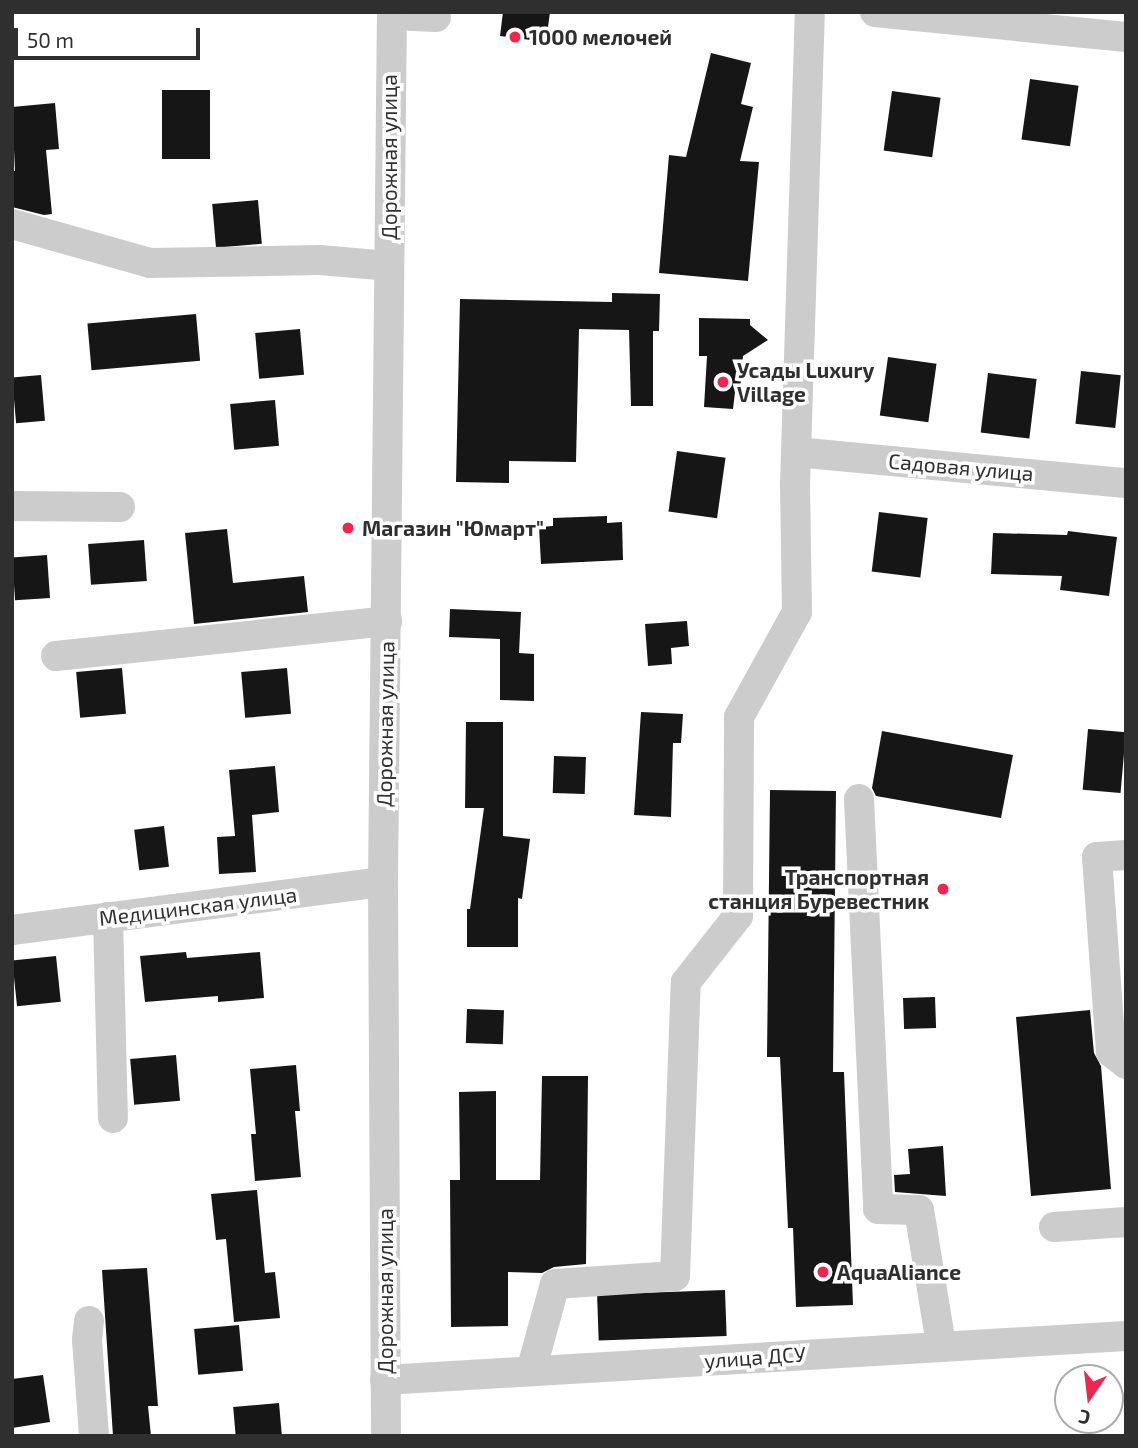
<!DOCTYPE html>
<html>
<head>
<meta charset="utf-8">
<style>
  body { margin:0 }
  #map { position:relative; width:1138px; height:1448px; overflow:hidden; background:#fff; font-family:"Exo 2",sans-serif }
  div>[style] { position:absolute }
  .building>* { inset:0; background:#161616; transform-origin:0 0 }
  .minor>* { height:30px; margin:-15px; padding:0 15px; transform-origin:15px; border-radius:15px; background:#ccc }
  .dots>* { width:19px; height:19px; translate:-50% -50%; box-sizing:border-box; border:4px solid #fff; border-radius:50% }
  span { translate:-50% -50%; white-space:nowrap; text-align:center; line-height:1.15; -webkit-text-stroke:7px #fff; paint-order:stroke }
  .poi-label { font-size:21px; color:#2f2f2f; font-weight:700 }
  .left { translate:0 -50%; text-align:left }
  .right { translate:-100% -50%; text-align:right }
  .street-label { font-size:21px; color:#2f2f2f }
  .frame { position:absolute; inset:0; border:14px solid #2f2f2f; pointer-events:none }
  .north { position:absolute; left:1054px; top:1364px; width:70px; height:70px; box-sizing:border-box; background:#fff; border:2px solid #acacac; border-radius:50%; rotate:194deg; font-size:19px; font-weight:700; line-height:28px; text-align:center; color:#2f2f2f }
  .north::after { content:''; display:block; margin:auto; width:24px; height:32px; background:#f4234f; clip-path:polygon(50% 0,100% 100%,50% 72%,0 100%) }
  .scale { position:absolute; left:14px; top:28px; width:186px; height:32px; box-sizing:border-box; border:4px solid #2f2f2f; border-top:0; padding-left:9px; font-size:21px; line-height:24px; white-space:nowrap; color:#2f2f2f; -webkit-text-stroke:5px #fff; paint-order:stroke }
</style>
</head>
<body>
<div id="map">
  <div class="building">
    <div style="clip-path:polygon(503px 12px,550px 12px,546px 42px,500px 36px)"></div>
    <div style="clip-path:polygon(711px 53px,751px 63px,741px 104px,753px 107px,740px 161px,759px 162px,748px 281px,659px 273px,669px 155px,686px 157px)"></div>
    <div style="left:1030px;top:79px;width:49px;height:61px;rotate:8deg"></div>
    <div style="left:162px;top:90px;width:48px;height:69px"></div>
    <div style="left:892px;top:91px;width:49px;height:60px;rotate:8deg"></div>
    <div style="clip-path:polygon(55px 103px,59px 149px,46px 150px,52px 214px,44px 215px,12px 207px,12px 171px,15px 171px,12px 107px)"></div>
    <div style="left:258px;top:200px;width:44px;height:46px;rotate:85deg"></div>
    <div style="clip-path:polygon(612px 293px,660px 294px,659px 331px,653px 331px,653px 406px,631px 406px,629px 330px,579px 329px,576px 462px,509px 461px,509px 483px,456px 482px,460px 299px,612px 302px)"></div>
    <div style="left:196px;top:314px;width:47px;height:109px;rotate:85deg"></div>
    <div style="clip-path:polygon(699px 318px,750px 319px,750px 325px,768px 340px,743px 356px,740px 392px,735px 392px,733px 409px,704px 407px,707px 356px,699px 356px)"></div>
    <div style="left:300px;top:329px;width:46px;height:45px;rotate:85deg"></div>
    <div style="left:888px;top:357px;width:49px;height:59px;rotate:8deg"></div>
    <div style="left:1081px;top:371px;width:40px;height:53px;rotate:6deg"></div>
    <div style="left:988px;top:373px;width:49px;height:60px;rotate:7deg"></div>
    <div style="left:41px;top:375px;width:46px;height:29px;rotate:85deg"></div>
    <div style="left:275px;top:400px;width:46px;height:45px;rotate:85deg"></div>
    <div style="left:677px;top:451px;width:49px;height:61px;rotate:8deg"></div>
    <div style="left:879px;top:512px;width:49px;height:60px;rotate:7deg"></div>
    <div style="clip-path:polygon(607px 516px,607px 523px,622px 522px,623px 560px,541px 564px,539px 527px,553px 526px,553px 518px)"></div>
    <div style="clip-path:polygon(227px 529px,233px 583px,304px 576px,308px 612px,194px 624px,185px 533px)"></div>
    <div style="clip-path:polygon(1068px 531px,1117px 537px,1109px 596px,1060px 590px,1062px 576px,991px 574px,993px 533px,1067px 535px)"></div>
    <div style="left:144px;top:540px;width:41px;height:56px;rotate:86deg"></div>
    <div style="left:47px;top:555px;width:43px;height:35px;rotate:86deg"></div>
    <div style="clip-path:polygon(450px 609px,521px 612px,519px 653px,534px 654px,534px 701px,500px 700px,500px 639px,449px 637px)"></div>
    <div style="clip-path:polygon(687px 621px,689px 646px,671px 648px,672px 664px,648px 666px,645px 624px)"></div>
    <div style="left:122px;top:668px;width:46px;height:46px;rotate:85deg"></div>
    <div style="left:287px;top:668px;width:46px;height:46px;rotate:85deg"></div>
    <div style="clip-path:polygon(641px 712px,683px 714px,681px 743px,673px 743px,671px 817px,634px 815px)"></div>
    <div style="clip-path:polygon(466px 722px,503px 722px,503px 836px,530px 839px,522px 899px,518px 898px,518px 947px,467px 947px,467px 909px,470px 909px,484px 808px,465px 808px)"></div>
    <div style="left:1088px;top:729px;width:38px;height:61px;rotate:5deg"></div>
    <div style="clip-path:polygon(882px 731px,1013px 755px,1001px 818px,876px 796px,872px 788px)"></div>
    <div style="left:554px;top:756px;width:32px;height:37px;rotate:2deg"></div>
    <div style="clip-path:polygon(275px 766px,279px 812px,252px 815px,256px 872px,219px 874px,217px 837px,235px 836px,229px 770px)"></div>
    <div style="clip-path:polygon(770px 790px,836px 791px,833px 1072px,844px 1072px,853px 1305px,796px 1307px,793px 1228px,788px 1228px,780px 1057px,767px 1057px)"></div>
    <div style="left:164px;top:826px;width:41px;height:30px;rotate:83deg"></div>
    <div style="clip-path:polygon(186px 952px,187px 958px,260px 952px,264px 998px,218px 1002px,218px 996px,145px 1002px,140px 956px)"></div>
    <div style="left:56px;top:956px;width:46px;height:44px;rotate:84deg"></div>
    <div style="left:935px;top:997px;width:31px;height:32px;rotate:88deg"></div>
    <div style="left:467px;top:1009px;width:37px;height:34px;rotate:2deg"></div>
    <div style="clip-path:polygon(1090px 1010px,1094px 1053px,1101px 1066px,1111px 1189px,1031px 1196px,1016px 1017px)"></div>
    <div style="left:176px;top:1055px;width:46px;height:46px;rotate:85deg"></div>
    <div style="clip-path:polygon(296px 1065px,300px 1111px,295px 1111px,301px 1177px,255px 1181px,251px 1134px,256px 1134px,250px 1069px)"></div>
    <div style="clip-path:polygon(542px 1076px,588px 1076px,586px 1264px,554px 1267px,542px 1273px,508px 1272px,508px 1326px,451px 1327px,450px 1180px,460px 1180px,459px 1092px,496px 1091px,496px 1180px,540px 1180px)"></div>
    <div style="clip-path:polygon(943px 1146px,946px 1196px,895px 1192px,894px 1175px,910px 1174px,908px 1149px)"></div>
    <div style="clip-path:polygon(257px 1190px,265px 1273px,275px 1272px,280px 1318px,234px 1322px,226px 1239px,216px 1240px,211px 1194px)"></div>
    <div style="clip-path:polygon(147px 1268px,158px 1406px,148px 1406px,151px 1436px,113px 1436px,102px 1270px)"></div>
    <div style="left:725px;top:1290px;width:46px;height:128px;rotate:88deg"></div>
    <div style="left:239px;top:1325px;width:46px;height:45px;rotate:85deg"></div>
    <div style="clip-path:polygon(43px 1375px,50px 1422px,12px 1428px,12px 1379px)"></div>
    <div style="left:279px;top:1403px;width:33px;height:46px;rotate:85deg"></div>
  </div>
  <div class="minor">
    <div style="left:875px;top:12px;width:252px;rotate:5.7deg"></div>
    <div style="left:392px;top:15px;width:44px;rotate:2.6deg"></div>
    <div style="left:12px;top:224px;width:143px;rotate:15.8deg"></div>
    <div style="left:150px;top:263px;width:170px;rotate:-1deg"></div>
    <div style="left:320px;top:260px;width:68px;rotate:5deg"></div>
    <div style="left:796px;top:452px;width:331px;rotate:5.4deg"></div>
    <div style="left:12px;top:506px;width:108px;rotate:0.5deg"></div>
    <div style="left:56px;top:656px;width:333px;rotate:-6deg"></div>
    <div style="left:859px;top:799px;width:410px;rotate:87.3deg"></div>
    <div style="left:878px;top:1209px;width:41px;rotate:1.4deg"></div>
    <div style="left:919px;top:1210px;width:137px;rotate:80.7deg"></div>
    <div style="left:1126px;top:855px;width:29px;rotate:176deg"></div>
    <div style="left:1097px;top:857px;width:196px;rotate:85.9deg"></div>
    <div style="left:1111px;top:1052px;width:19px;rotate:39deg"></div>
    <div style="left:108px;top:917px;width:201px;rotate:88.6deg"></div>
    <div style="left:12px;top:930px;width:374px;rotate:-7.4deg"></div>
    <div style="left:1054px;top:1227px;width:72px;rotate:-4deg"></div>
    <div style="left:89px;top:1321px;width:19px;rotate:96deg"></div>
    <div style="left:87px;top:1340px;width:96px;rotate:85.8deg"></div>
    <div style="left:531px;top:1371px;width:90px;rotate:-74.6deg"></div>
    <div style="left:555px;top:1284px;width:120px;rotate:-3.8deg"></div>
    <div style="left:675px;top:1276px;width:294px;rotate:-87.9deg"></div>
    <div style="left:686px;top:982px;width:84px;rotate:-51.8deg"></div>
    <div style="left:738px;top:916px;width:199px;rotate:-89.7deg"></div>
    <div style="left:739px;top:717px;width:120px;rotate:-61.1deg"></div>
    <div style="left:797px;top:612px;width:127px;rotate:-90.9deg"></div>
    <div style="left:795px;top:485px;width:473px;rotate:-88.2deg"></div>
    <div style="left:385px;top:1380px;width:742px;rotate:-3.4deg"></div>
    <div style="left:386px;top:1436px;width:554px;rotate:-90.31deg"></div>
    <div style="left:383px;top:882px;width:870px;rotate:-89.41deg"></div>
  </div>
  <div class="dots">
    <div style="left:515px;top:37px;background:#f4234f"></div>
    <div style="left:723px;top:382px;background:#f4234f"></div>
    <div style="left:348px;top:528px;background:#f4234f"></div>
    <div style="left:943px;top:889px;background:#f4234f"></div>
    <div style="left:823px;top:1272px;background:#f4234f"></div>
  </div>
  <div class="poi-label">
    <span class="left" style="left:529px;top:37px">1000 мелочей</span>
    <span class="left" style="left:737px;top:382px">Усады Luxury<br>Village</span>
    <span class="left" style="left:362px;top:528px">Магазин "Юмарт"</span>
    <span class="right" style="left:929px;top:889px">Транспортная<br>станция Буревестник</span>
    <span class="left" style="left:837px;top:1272px">AquaAliance</span>
  </div>
  <div class="street-label">
    <span style="left:389px;top:157px;rotate:-90deg">Дорожная улица</span>
    <span style="left:961px;top:467px;rotate:5deg">Садовая улица</span>
    <span style="left:385px;top:724px;rotate:-89deg">Дорожная улица</span>
    <span style="left:198px;top:906px;rotate:-7deg">Медицинская улица</span>
    <span style="left:385px;top:1291px;rotate:-90deg">Дорожная улица</span>
    <span style="left:755px;top:1357px;rotate:-4deg">улица ДСУ</span>
  </div>
  <div class="frame"></div>
  <div class="north">С</div>
  <div class="scale">50 m</div>
</div>
</body>
</html>
